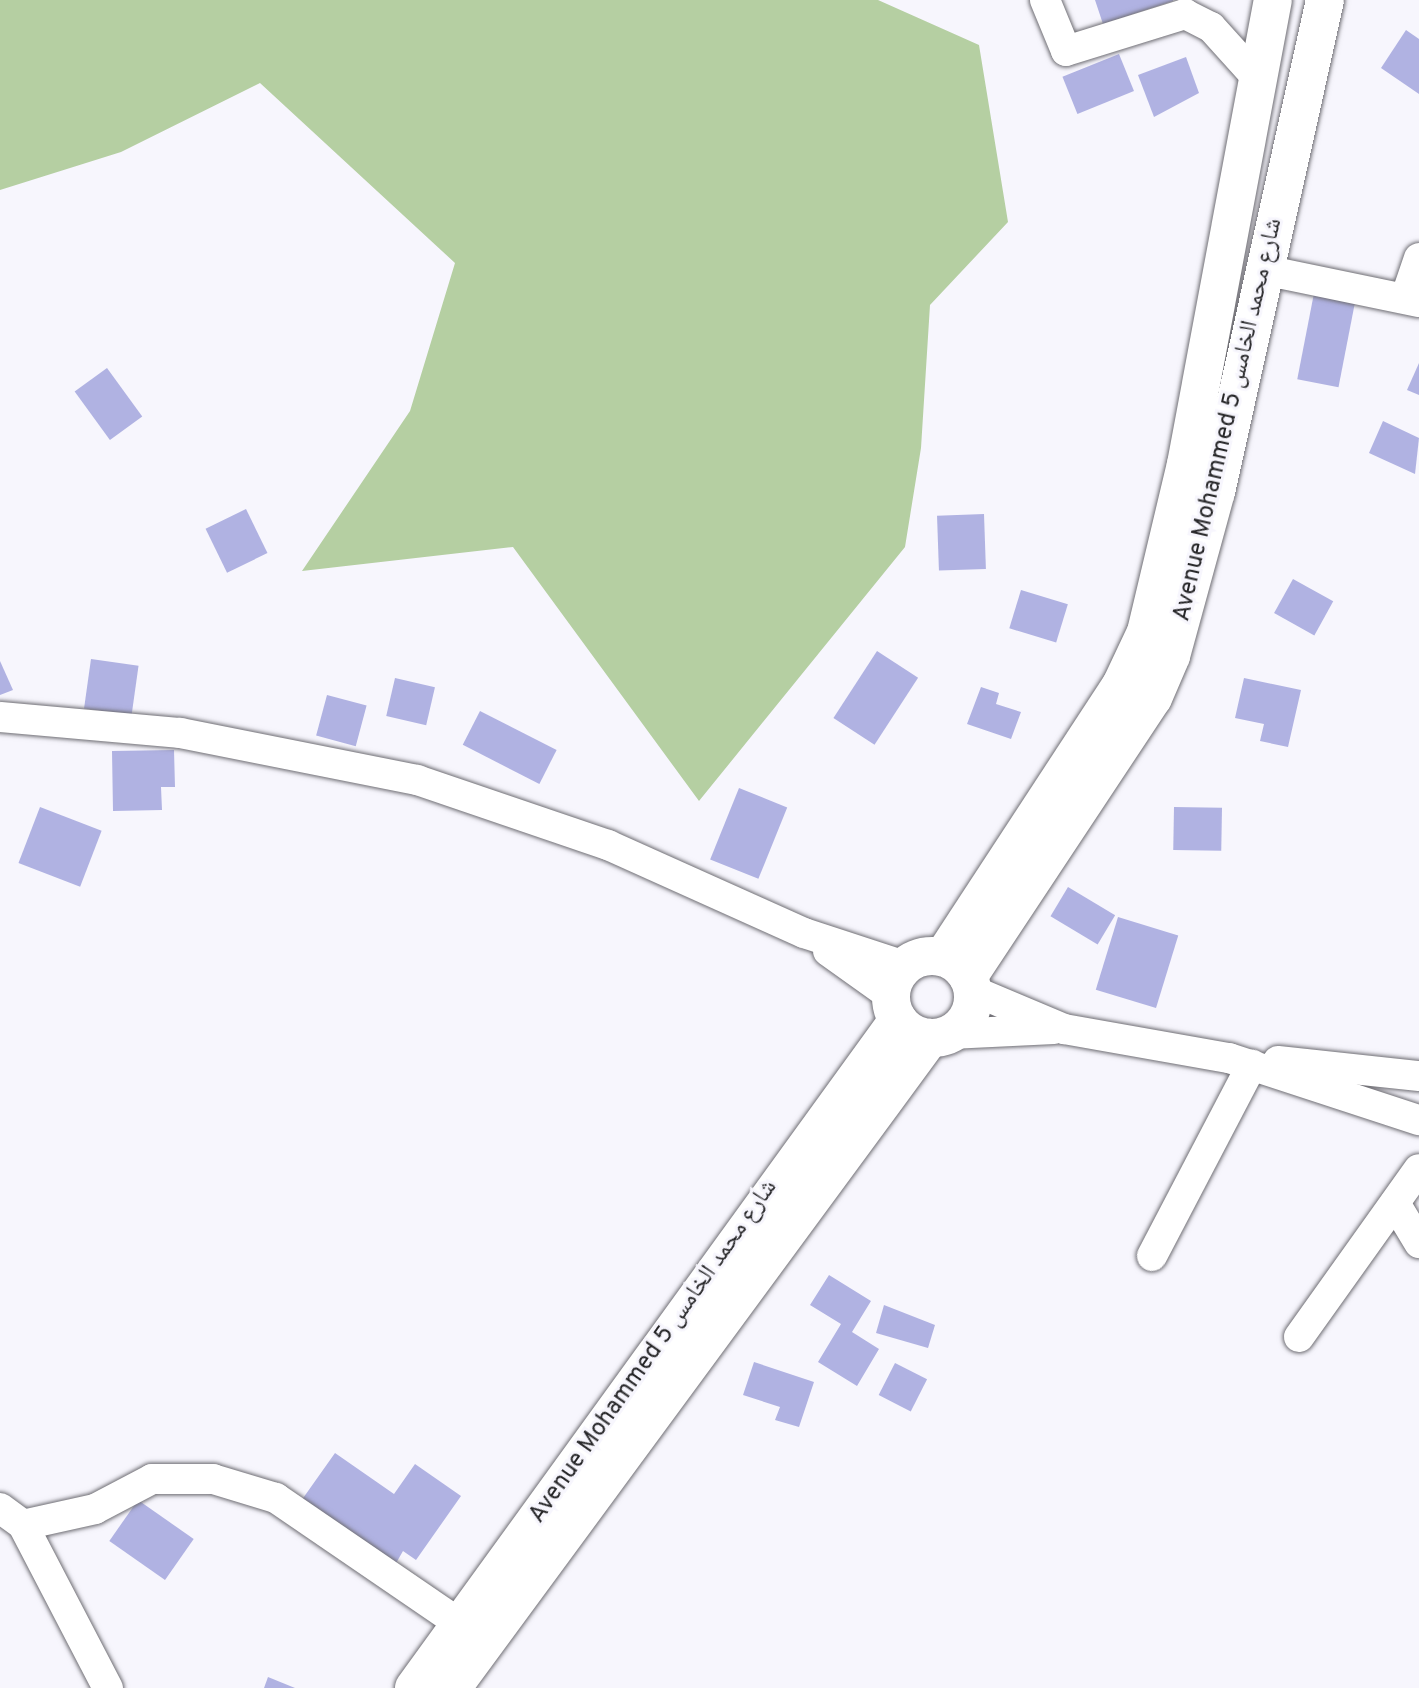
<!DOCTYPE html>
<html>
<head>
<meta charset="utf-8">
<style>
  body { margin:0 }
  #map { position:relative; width:1419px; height:1688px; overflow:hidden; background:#f7f6fd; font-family:Overpass,"Noto Naskh Arabic",sans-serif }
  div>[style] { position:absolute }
  .green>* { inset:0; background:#b5cfa2 }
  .building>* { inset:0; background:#b0b2e2; transform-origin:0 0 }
  .roads { filter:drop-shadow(0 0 2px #6f6e74) drop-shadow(0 0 2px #6f6e74) }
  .minor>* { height:30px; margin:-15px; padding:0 15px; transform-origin:15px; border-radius:15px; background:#fff }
  .major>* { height:38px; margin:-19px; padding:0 19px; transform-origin:19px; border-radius:19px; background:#fff }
  .major>.ring { margin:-19px; padding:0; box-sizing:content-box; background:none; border:38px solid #fff; border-radius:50% }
  span { translate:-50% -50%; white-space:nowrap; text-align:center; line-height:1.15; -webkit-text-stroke:6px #f7f6fd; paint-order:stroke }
  .street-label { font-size:24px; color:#262628 }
</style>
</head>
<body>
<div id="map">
  <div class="green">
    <div style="clip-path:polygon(0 0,878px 0,979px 45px,1008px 222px,930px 305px,921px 448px,905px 547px,699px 801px,513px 547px,302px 571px,410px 411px,455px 263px,260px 83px,121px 152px,0 190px)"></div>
  </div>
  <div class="building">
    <div style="clip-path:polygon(1095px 0,1173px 0,1173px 1px,1103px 24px)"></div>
    <div style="clip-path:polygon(1406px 30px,1419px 39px,1419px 94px,1381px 68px)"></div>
    <div style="left:1119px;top:54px;width:40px;height:61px;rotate:68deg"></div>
    <div style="clip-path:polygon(1186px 57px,1199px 93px,1154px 117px,1138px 75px)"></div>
    <div style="left:1315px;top:288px;width:42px;height:93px;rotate:11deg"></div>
    <div style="clip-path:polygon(1419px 363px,1419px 395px,1407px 390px)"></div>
    <div style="left:107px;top:368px;width:60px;height:40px;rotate:54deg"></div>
    <div style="clip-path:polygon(1383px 421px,1419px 438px,1415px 474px,1369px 453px)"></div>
    <div style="left:246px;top:509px;width:49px;height:45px;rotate:64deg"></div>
    <div style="left:984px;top:514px;width:55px;height:47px;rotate:88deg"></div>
    <div style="left:1293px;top:579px;width:46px;height:39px;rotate:29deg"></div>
    <div style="left:1021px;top:590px;width:49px;height:40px;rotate:17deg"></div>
    <div style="left:877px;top:651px;width:49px;height:80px;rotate:33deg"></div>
    <div style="left:91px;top:659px;width:48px;height:50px;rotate:8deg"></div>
    <div style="clip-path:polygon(0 661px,13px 690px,0 695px)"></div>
    <div style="left:395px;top:678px;width:41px;height:39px;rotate:13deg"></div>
    <div style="clip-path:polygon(1244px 678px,1301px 690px,1288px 747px,1260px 741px,1264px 724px,1235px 718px)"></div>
    <div style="clip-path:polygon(981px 687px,999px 693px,996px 704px,1021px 712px,1011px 739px,967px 724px)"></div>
    <div style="left:327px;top:695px;width:41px;height:42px;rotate:15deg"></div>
    <div style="left:480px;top:711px;width:86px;height:38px;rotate:27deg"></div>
    <div style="clip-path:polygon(174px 750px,175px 787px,161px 787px,162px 810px,113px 811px,112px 751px)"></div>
    <div style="left:739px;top:788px;width:52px;height:77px;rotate:22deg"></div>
    <div style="left:40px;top:807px;width:66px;height:60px;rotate:21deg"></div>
    <div style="left:1174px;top:807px;width:48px;height:43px;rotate:1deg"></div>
    <div style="left:1068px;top:887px;width:55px;height:34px;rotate:31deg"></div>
    <div style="left:1118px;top:917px;width:63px;height:76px;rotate:17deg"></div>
    <div style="clip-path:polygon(829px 1275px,871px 1301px,852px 1332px,879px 1349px,857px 1386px,818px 1362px,841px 1324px,810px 1305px)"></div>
    <div style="clip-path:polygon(884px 1305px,935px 1325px,928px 1348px,876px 1333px)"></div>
    <div style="clip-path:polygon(754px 1362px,814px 1382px,799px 1427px,775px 1420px,780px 1407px,743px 1395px)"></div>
    <div style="left:895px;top:1363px;width:36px;height:36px;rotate:27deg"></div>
    <div style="clip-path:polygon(335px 1453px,394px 1494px,415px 1464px,461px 1496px,416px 1560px,403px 1551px,395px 1565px,301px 1501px)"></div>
    <div style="left:138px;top:1500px;width:68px;height:50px;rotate:35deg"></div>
    <div style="clip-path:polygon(268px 1677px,295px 1688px,264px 1688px)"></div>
  </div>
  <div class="roads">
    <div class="minor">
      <div style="left:1045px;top:0;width:55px;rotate:67.6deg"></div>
      <div style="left:1066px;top:51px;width:125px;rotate:-17.3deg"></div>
      <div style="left:1185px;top:14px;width:29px;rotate:27deg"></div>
      <div style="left:1211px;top:27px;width:70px;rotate:47.9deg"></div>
      <div style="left:1264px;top:270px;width:158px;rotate:11.7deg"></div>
      <div style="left:1406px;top:296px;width:40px;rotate:-71.1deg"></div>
      <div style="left:0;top:717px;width:181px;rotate:5.1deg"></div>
      <div style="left:180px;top:733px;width:242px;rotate:11.2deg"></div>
      <div style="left:417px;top:780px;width:202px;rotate:18.8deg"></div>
      <div style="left:608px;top:845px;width:215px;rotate:24.2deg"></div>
      <div style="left:804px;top:933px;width:106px;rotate:18.1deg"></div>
      <div style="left:828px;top:951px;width:77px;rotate:35.5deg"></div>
      <div style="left:974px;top:991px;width:98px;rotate:22.9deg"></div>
      <div style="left:1064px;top:1029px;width:168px;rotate:10deg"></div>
      <div style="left:1229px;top:1058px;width:200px;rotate:18.1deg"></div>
      <div style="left:950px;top:1034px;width:104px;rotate:-2.8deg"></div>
      <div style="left:1278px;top:1061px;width:142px;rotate:6.1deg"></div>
      <div style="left:1395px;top:1203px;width:47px;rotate:59deg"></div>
      <div style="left:1152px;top:1256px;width:216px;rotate:-62.4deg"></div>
      <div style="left:1299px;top:1337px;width:206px;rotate:-54.5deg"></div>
      <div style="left:0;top:1508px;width:29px;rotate:36deg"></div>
      <div style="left:23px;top:1525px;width:184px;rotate:62.5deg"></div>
      <div style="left:23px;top:1525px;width:74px;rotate:-12.5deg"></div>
      <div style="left:95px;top:1509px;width:64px;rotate:-27.8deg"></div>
      <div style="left:152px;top:1479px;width:61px"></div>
      <div style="left:213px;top:1479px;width:66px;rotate:16.8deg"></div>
      <div style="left:276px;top:1498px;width:223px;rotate:34.4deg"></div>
    </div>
    <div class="major">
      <div class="ring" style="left:891px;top:956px;width:44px;height:44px"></div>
      <div style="left:943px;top:957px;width:325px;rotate:-56.8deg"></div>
      <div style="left:1121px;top:685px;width:59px;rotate:-64.7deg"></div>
      <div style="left:1146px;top:632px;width:173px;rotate:-76.6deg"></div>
      <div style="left:1186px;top:464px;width:472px;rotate:-79.4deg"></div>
      <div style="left:968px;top:977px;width:335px;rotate:-56.5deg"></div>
      <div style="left:1153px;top:698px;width:46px;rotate:-66.8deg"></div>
      <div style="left:1171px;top:656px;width:170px;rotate:-74.7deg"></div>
      <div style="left:1216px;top:492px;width:504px;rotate:-77.51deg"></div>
      <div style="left:414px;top:1688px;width:825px;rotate:-54.07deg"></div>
      <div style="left:452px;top:1688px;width:807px;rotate:-53.67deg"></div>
    </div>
  </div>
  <div class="street-label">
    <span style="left:1229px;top:420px;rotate:-77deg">Avenue Mohammed 5 شارع محمد الخامس</span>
    <span style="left:654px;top:1352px;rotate:-55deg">Avenue Mohammed 5 شارع محمد الخامس</span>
  </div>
</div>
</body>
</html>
